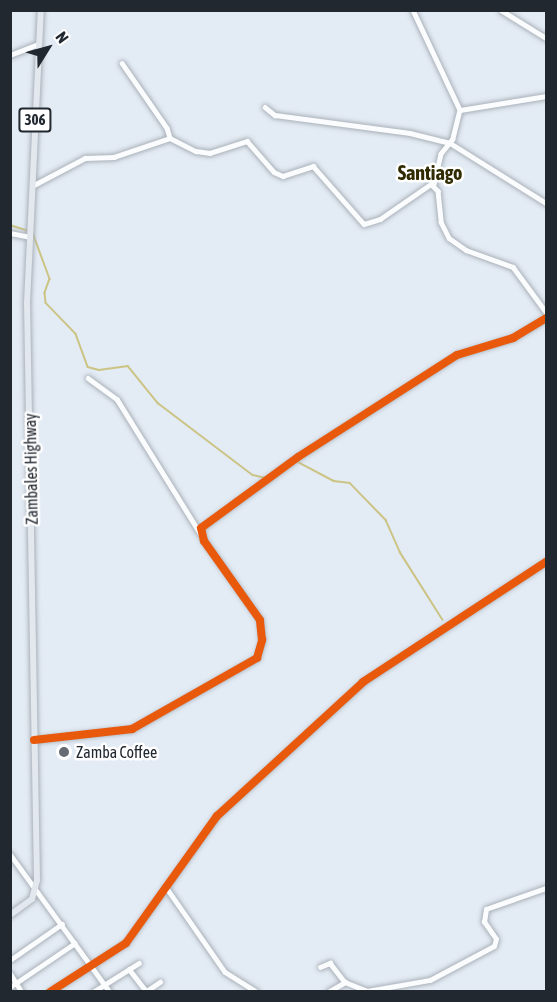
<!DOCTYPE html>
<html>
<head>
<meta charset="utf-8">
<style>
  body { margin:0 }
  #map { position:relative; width:557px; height:1002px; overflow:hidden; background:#e3ebf4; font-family:"Asap Condensed",sans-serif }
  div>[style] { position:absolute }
  .stream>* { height:1.5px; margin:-0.75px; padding:0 0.75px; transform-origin:0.75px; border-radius:0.75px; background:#cbc485 }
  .roads { filter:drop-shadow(0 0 2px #aab1b9) drop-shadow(0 0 2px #aab1b9) }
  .minor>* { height:4.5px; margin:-2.25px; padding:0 2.25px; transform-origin:2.25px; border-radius:2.25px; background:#fbfcfd }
  .major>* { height:6px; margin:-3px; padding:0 3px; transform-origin:3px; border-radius:3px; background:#e3e8ee }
  .cycleway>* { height:8px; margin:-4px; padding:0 4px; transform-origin:4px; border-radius:4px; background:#e8590c }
  .dots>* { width:16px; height:16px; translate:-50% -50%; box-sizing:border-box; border:3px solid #fff; border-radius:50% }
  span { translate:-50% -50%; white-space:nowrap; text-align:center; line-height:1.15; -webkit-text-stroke:5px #fff; paint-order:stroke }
  .shield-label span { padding:2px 4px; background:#fff; border:2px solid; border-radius:4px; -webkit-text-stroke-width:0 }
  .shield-label { font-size:15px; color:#212830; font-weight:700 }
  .street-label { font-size:16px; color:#212830 }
  .poi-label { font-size:16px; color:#212830 }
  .left { translate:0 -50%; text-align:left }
  .quarter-label { font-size:20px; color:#312b00; font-weight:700 }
  .frame { position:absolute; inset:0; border:12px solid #212830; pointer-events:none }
  .north { position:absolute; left:18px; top:18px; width:60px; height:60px; -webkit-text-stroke:4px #fff; paint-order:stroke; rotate:53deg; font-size:16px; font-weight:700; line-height:24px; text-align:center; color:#212830 }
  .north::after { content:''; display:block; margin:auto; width:21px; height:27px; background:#212830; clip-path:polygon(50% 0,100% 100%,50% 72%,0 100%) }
</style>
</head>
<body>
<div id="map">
  <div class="stream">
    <div style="left:10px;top:225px;width:20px;rotate:18deg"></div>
    <div style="left:33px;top:233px;width:49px;rotate:69.7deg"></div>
    <div style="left:50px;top:279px;width:15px;rotate:110deg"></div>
    <div style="left:45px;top:293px;width:10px;rotate:84deg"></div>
    <div style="left:46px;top:303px;width:43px;rotate:45.9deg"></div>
    <div style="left:76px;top:334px;width:35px;rotate:70deg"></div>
    <div style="left:88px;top:367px;width:11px;rotate:15deg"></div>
    <div style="left:99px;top:370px;width:29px;rotate:-8deg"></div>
    <div style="left:128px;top:366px;width:48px;rotate:51deg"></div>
    <div style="left:158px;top:403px;width:119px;rotate:37.2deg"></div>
    <div style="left:253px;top:475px;width:13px;rotate:13deg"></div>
    <div style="left:296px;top:461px;width:43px;rotate:27.8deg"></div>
    <div style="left:334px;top:481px;width:16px;rotate:7deg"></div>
    <div style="left:350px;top:483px;width:52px;rotate:45.8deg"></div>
    <div style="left:386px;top:520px;width:35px;rotate:66deg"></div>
    <div style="left:400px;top:552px;width:80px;rotate:57.7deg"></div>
  </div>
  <div class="roads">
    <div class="minor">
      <div style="left:413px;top:10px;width:110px;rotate:64.8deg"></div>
      <div style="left:460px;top:110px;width:30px;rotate:104deg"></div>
      <div style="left:453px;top:139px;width:19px;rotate:129deg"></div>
      <div style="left:441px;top:154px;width:32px;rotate:103deg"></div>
      <div style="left:501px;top:10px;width:53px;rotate:31.9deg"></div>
      <div style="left:10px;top:55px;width:31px;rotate:-21deg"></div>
      <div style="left:122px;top:63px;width:79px;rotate:55.3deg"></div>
      <div style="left:167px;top:128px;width:10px;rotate:73deg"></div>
      <div style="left:265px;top:107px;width:13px;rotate:39deg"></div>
      <div style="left:275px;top:115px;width:136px;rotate:7.6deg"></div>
      <div style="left:410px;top:133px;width:41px;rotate:14deg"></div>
      <div style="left:450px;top:143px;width:113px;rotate:32deg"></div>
      <div style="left:460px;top:110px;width:87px;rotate:-9.2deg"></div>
      <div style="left:32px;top:186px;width:60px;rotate:-27.8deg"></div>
      <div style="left:85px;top:158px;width:29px;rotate:-2deg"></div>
      <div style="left:114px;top:157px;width:59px;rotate:-18.7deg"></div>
      <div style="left:170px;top:138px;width:29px;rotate:27deg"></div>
      <div style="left:196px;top:151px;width:14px;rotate:8deg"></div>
      <div style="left:210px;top:153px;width:39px;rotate:-18deg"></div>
      <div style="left:247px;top:141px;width:41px;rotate:48.9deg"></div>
      <div style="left:274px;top:172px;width:10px;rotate:24deg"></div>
      <div style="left:283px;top:176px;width:32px;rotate:-18deg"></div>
      <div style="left:313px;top:166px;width:77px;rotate:48.7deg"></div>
      <div style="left:364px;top:224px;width:17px;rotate:-17deg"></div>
      <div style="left:380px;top:219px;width:62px;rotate:-34.5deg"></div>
      <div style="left:431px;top:184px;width:10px;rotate:45deg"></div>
      <div style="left:438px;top:191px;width:31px;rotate:84deg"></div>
      <div style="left:441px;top:222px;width:18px;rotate:63deg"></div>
      <div style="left:449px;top:238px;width:21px;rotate:35deg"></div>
      <div style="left:466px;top:250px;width:50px;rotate:19.9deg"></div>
      <div style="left:513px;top:267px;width:56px;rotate:53.7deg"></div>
      <div style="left:10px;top:233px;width:20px;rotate:11deg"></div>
      <div style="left:88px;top:378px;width:36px;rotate:36deg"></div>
      <div style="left:117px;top:399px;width:158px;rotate:58.2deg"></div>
      <div style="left:34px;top:740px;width:99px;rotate:-6.4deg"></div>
      <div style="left:132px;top:729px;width:144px;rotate:-29.6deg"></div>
      <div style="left:257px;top:658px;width:19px;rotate:-74deg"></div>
      <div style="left:262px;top:640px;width:20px;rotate:-96deg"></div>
      <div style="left:260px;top:620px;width:97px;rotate:-125.3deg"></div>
      <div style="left:204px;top:541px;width:13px;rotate:-103deg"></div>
      <div style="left:201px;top:528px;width:120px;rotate:-36.2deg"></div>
      <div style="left:298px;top:457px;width:189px;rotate:-32.7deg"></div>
      <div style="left:457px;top:355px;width:59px;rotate:-16.9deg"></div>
      <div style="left:513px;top:338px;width:39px;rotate:-31deg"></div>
      <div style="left:10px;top:854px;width:170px;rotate:54.1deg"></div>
      <div style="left:166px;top:887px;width:103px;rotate:55.2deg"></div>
      <div style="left:225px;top:972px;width:38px;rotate:32deg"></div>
      <div style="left:10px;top:960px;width:63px;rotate:-34.7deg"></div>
      <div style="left:320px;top:967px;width:11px;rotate:-22deg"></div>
      <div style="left:330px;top:963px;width:24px;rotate:52deg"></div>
      <div style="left:129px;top:969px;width:28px;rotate:52deg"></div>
      <div style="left:10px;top:973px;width:22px;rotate:58deg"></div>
      <div style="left:10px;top:987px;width:78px;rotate:-34.1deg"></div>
      <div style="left:50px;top:992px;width:90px;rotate:-32.8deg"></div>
      <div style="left:126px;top:943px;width:156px;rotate:-54.4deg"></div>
      <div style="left:217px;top:816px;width:198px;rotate:-42.5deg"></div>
      <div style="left:363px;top:682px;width:219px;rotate:-33.3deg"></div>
      <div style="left:93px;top:992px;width:54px;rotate:-32.2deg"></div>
      <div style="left:145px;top:992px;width:18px;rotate:-34deg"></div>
      <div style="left:328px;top:992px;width:20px;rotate:-30deg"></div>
      <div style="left:345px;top:982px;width:24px;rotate:22deg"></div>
      <div style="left:367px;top:991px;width:64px;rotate:-9.9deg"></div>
      <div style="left:430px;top:980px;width:72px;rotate:-28deg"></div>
      <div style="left:494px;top:946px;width:7px;rotate:-74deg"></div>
      <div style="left:496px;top:939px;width:21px;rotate:-125deg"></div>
      <div style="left:484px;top:922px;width:13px;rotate:-81deg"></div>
      <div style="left:486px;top:909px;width:64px;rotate:-19.3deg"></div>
    </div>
    <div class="major">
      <div style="left:10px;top:915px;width:27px;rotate:-36deg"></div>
      <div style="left:32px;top:899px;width:20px;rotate:-75deg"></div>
      <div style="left:37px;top:880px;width:577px;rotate:-90.99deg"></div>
      <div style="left:27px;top:303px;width:293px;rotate:-87.3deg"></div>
    </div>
  </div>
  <div class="cycleway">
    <div style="left:34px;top:740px;width:99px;rotate:-6.4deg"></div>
    <div style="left:132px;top:729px;width:144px;rotate:-29.6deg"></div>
    <div style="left:257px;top:658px;width:19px;rotate:-74deg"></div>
    <div style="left:262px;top:640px;width:20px;rotate:-96deg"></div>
    <div style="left:260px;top:620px;width:97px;rotate:-125.3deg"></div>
    <div style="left:204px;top:541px;width:13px;rotate:-103deg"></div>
    <div style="left:201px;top:528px;width:120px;rotate:-36.2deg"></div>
    <div style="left:298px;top:457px;width:189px;rotate:-32.7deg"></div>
    <div style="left:457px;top:355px;width:59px;rotate:-16.9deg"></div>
    <div style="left:513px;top:338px;width:39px;rotate:-31deg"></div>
    <div style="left:50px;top:992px;width:90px;rotate:-32.8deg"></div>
    <div style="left:126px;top:943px;width:156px;rotate:-54.4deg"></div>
    <div style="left:217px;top:816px;width:198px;rotate:-42.5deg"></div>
    <div style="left:363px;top:682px;width:219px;rotate:-33.3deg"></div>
  </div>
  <div class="dots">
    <div style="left:64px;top:752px;background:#656c75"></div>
  </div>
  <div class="shield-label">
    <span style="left:35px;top:120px">306</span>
  </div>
  <div class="street-label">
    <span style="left:31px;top:469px;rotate:-91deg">Zambales Highway</span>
  </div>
  <div class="poi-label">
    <span class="left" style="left:76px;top:752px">Zamba Coffee</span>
  </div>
  <div class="quarter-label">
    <span style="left:430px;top:172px">Santiago</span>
  </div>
  <div class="frame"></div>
  <div class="north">N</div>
</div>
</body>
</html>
